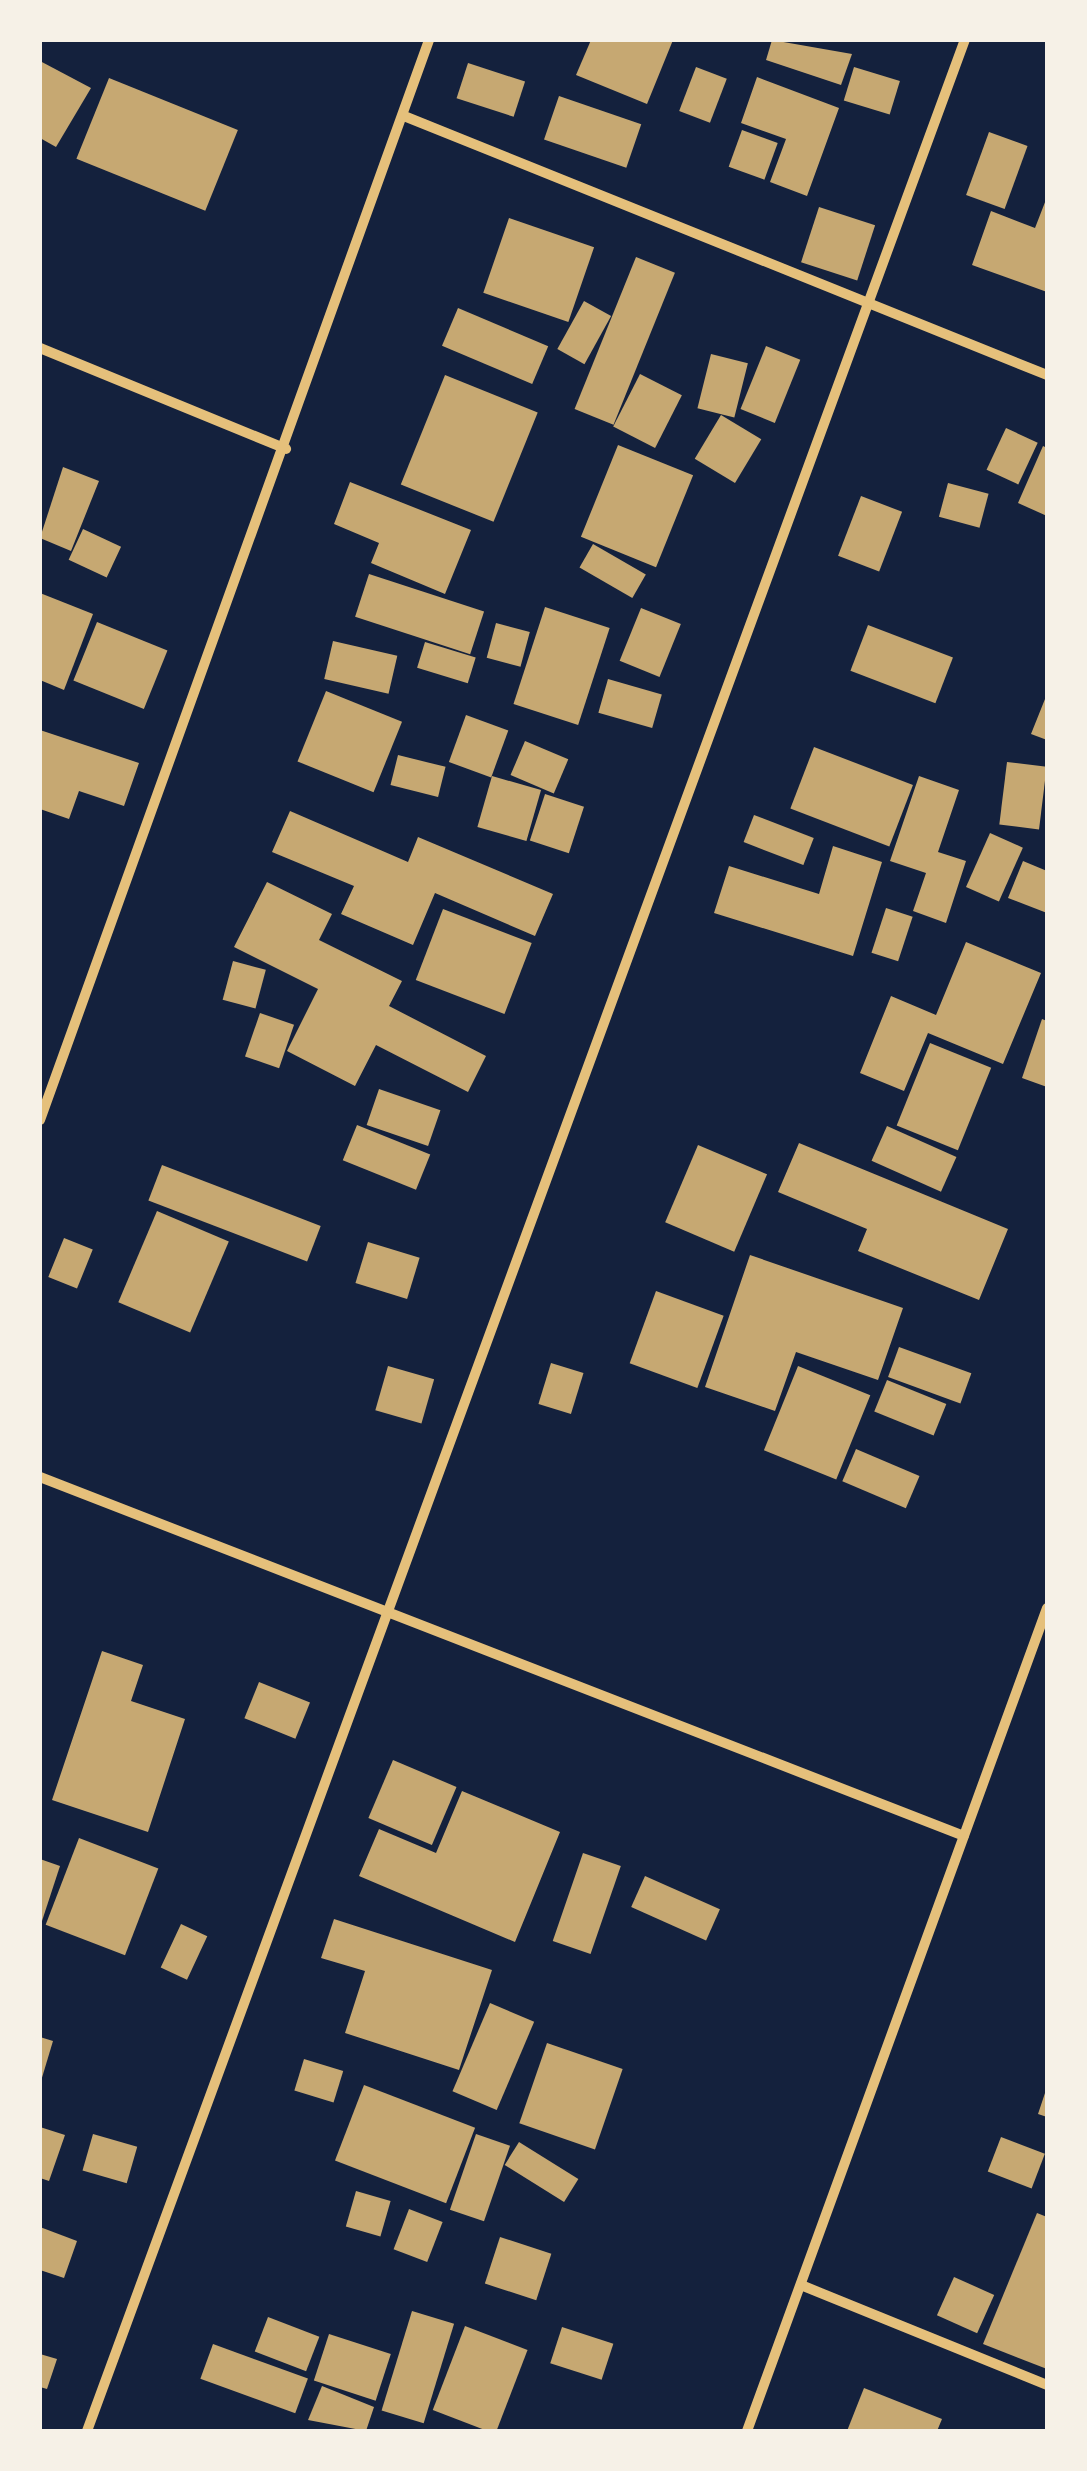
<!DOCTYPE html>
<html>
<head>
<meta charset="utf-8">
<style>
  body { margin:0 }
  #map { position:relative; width:1087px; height:2471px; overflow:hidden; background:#14213d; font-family:"Asap Condensed",sans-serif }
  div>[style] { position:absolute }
  .building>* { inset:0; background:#c6a872; transform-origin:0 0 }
  .minor>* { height:10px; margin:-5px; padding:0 5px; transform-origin:5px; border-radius:5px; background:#e5c07b }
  span { translate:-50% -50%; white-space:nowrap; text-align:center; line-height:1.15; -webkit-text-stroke:8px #f6f1e7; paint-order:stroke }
  .frame { position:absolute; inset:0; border:42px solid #f6f1e7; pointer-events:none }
</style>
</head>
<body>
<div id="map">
  <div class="building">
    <div style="clip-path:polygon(591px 40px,673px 40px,647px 104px,576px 75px)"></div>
    <div style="clip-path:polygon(772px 40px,852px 54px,841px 85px,766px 60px)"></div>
    <div style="clip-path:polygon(40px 61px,91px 88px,56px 147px,40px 138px)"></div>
    <div style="left:468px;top:63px;width:60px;height:37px;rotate:18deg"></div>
    <div style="left:696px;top:67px;width:33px;height:47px;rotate:21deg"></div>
    <div style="left:854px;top:67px;width:48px;height:35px;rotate:17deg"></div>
    <div style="clip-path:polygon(757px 77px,839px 108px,807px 196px,770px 182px,786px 139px,741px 123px)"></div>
    <div style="left:109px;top:78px;width:139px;height:87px;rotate:22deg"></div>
    <div style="left:559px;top:96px;width:87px;height:46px;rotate:19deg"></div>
    <div style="left:742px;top:130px;width:38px;height:39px;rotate:20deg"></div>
    <div style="left:989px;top:132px;width:41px;height:67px;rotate:20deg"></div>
    <div style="clip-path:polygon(1047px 197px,1047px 292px,972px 265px,991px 211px,1035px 228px)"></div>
    <div style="left:819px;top:207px;width:59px;height:58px;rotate:18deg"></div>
    <div style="left:509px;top:218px;width:90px;height:79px;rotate:19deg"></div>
    <div style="left:636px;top:257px;width:42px;height:164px;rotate:22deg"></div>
    <div style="left:584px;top:301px;width:31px;height:55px;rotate:29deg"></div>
    <div style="left:458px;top:308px;width:98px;height:41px;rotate:23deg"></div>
    <div style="left:766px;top:346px;width:37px;height:68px;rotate:22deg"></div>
    <div style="left:711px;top:354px;width:38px;height:56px;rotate:14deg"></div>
    <div style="left:640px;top:374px;width:47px;height:59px;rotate:27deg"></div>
    <div style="left:445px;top:375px;width:100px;height:118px;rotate:22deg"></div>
    <div style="left:721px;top:415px;width:47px;height:51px;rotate:31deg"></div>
    <div style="left:1006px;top:428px;width:35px;height:46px;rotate:25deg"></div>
    <div style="left:618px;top:445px;width:81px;height:99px;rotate:22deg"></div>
    <div style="clip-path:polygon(1043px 446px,1047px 448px,1047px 516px,1018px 503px)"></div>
    <div style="clip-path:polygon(63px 467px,99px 481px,71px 551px,40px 538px)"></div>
    <div style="clip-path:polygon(350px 482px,471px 530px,445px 594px,371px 563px,379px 543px,334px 524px)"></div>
    <div style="left:948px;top:483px;width:42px;height:35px;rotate:15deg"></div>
    <div style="left:861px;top:496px;width:44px;height:64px;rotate:21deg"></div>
    <div style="left:83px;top:529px;width:42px;height:34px;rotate:25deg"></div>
    <div style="left:593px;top:544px;width:61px;height:27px;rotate:30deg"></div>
    <div style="left:369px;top:574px;width:121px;height:45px;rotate:18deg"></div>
    <div style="clip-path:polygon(40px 593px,93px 614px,64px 690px,40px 680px)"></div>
    <div style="left:545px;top:607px;width:68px;height:102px;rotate:18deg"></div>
    <div style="left:641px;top:608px;width:43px;height:57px;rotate:22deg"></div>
    <div style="left:97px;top:622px;width:76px;height:63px;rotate:22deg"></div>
    <div style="left:496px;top:623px;width:35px;height:36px;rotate:15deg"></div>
    <div style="left:868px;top:625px;width:91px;height:49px;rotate:21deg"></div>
    <div style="left:333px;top:641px;width:66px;height:39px;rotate:13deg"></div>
    <div style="left:425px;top:642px;width:53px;height:27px;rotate:17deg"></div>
    <div style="left:608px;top:679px;width:56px;height:35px;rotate:16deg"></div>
    <div style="left:326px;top:691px;width:82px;height:76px;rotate:22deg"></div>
    <div style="clip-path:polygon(1047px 694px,1047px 740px,1031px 734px)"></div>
    <div style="left:466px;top:715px;width:45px;height:50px;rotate:20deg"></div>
    <div style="clip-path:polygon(40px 730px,139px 763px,124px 806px,79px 791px,69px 819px,40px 809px)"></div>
    <div style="left:525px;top:741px;width:47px;height:37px;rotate:23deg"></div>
    <div style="left:814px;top:747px;width:106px;height:66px;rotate:21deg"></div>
    <div style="left:398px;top:755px;width:49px;height:31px;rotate:14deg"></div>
    <div style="left:1007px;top:762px;width:40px;height:63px;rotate:7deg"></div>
    <div style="left:492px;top:776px;width:51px;height:53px;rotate:16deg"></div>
    <div style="clip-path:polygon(919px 776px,959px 790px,938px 852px,966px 861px,946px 923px,913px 911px,926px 873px,890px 861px)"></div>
    <div style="left:545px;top:794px;width:41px;height:49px;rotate:18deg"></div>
    <div style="clip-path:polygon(290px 811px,408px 862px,418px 837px,553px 894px,535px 936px,435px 893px,413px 945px,341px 914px,354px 886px,272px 852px)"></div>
    <div style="left:754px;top:815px;width:64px;height:29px;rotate:21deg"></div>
    <div style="left:990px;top:833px;width:36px;height:59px;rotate:24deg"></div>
    <div style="clip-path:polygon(833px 846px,882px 862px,853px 956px,714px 913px,729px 866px,819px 894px)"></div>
    <div style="clip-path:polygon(1023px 861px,1047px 871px,1047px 913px,1008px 898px)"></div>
    <div style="clip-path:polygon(267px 882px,332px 914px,319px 940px,402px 981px,389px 1006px,486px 1056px,468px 1092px,376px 1045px,355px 1086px,287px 1051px,318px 989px,234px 947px)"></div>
    <div style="left:886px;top:908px;width:28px;height:47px;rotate:18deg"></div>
    <div style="left:443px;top:909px;width:95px;height:76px;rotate:21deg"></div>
    <div style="clip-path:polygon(966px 942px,1041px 973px,1003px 1064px,928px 1033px,904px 1091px,860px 1073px,891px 996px,936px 1015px)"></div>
    <div style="left:233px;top:961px;width:34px;height:40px;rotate:15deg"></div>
    <div style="left:260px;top:1013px;width:36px;height:46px;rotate:19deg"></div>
    <div style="clip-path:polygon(1042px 1019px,1047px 1021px,1047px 1087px,1022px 1078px)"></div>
    <div style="left:930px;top:1043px;width:66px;height:89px;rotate:22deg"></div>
    <div style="left:379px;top:1089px;width:65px;height:38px;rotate:19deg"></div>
    <div style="left:357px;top:1125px;width:79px;height:38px;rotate:22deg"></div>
    <div style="left:887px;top:1126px;width:76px;height:38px;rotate:24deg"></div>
    <div style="clip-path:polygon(799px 1143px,1008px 1229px,979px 1300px,858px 1251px,867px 1229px,778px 1192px)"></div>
    <div style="left:698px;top:1145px;width:75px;height:84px;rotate:23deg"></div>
    <div style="left:162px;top:1165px;width:170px;height:38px;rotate:21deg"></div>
    <div style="left:157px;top:1211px;width:78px;height:99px;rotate:23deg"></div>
    <div style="left:64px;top:1238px;width:31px;height:42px;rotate:22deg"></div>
    <div style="left:368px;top:1242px;width:54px;height:43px;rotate:17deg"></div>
    <div style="clip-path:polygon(750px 1255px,903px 1308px,878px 1380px,796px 1352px,775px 1411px,705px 1387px)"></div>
    <div style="left:656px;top:1291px;width:72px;height:77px;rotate:20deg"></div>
    <div style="left:899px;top:1347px;width:77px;height:32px;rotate:20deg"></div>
    <div style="left:551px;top:1363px;width:34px;height:43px;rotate:17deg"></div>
    <div style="left:388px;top:1366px;width:48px;height:46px;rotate:16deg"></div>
    <div style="left:798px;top:1366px;width:78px;height:91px;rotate:22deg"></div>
    <div style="left:887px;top:1380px;width:64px;height:34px;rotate:22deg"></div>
    <div style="left:856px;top:1449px;width:69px;height:35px;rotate:23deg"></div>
    <div style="clip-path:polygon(102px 1651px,143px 1665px,131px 1701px,185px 1719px,148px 1832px,52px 1800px)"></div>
    <div style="left:259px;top:1682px;width:55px;height:39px;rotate:22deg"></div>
    <div style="left:393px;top:1760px;width:69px;height:63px;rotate:23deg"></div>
    <div style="clip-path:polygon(462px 1791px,560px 1832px,515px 1942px,359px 1876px,379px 1829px,436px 1853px)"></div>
    <div style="left:79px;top:1838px;width:85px;height:93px;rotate:21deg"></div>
    <div style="left:583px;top:1853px;width:40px;height:93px;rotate:19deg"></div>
    <div style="clip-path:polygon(40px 1859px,60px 1866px,41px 1924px,40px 1924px)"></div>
    <div style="left:645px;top:1876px;width:82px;height:34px;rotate:24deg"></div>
    <div style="clip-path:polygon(334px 1919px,492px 1970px,459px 2070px,345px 2033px,365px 1971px,321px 1958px)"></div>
    <div style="left:181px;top:1924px;width:29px;height:48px;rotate:25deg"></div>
    <div style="left:490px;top:2003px;width:48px;height:96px;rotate:23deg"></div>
    <div style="clip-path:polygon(40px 2037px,53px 2041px,41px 2081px,40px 2081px)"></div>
    <div style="left:547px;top:2043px;width:80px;height:85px;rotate:19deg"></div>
    <div style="left:304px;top:2059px;width:41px;height:33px;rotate:17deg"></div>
    <div style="left:364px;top:2085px;width:119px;height:81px;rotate:21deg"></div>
    <div style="clip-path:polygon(1047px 2087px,1047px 2117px,1038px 2114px)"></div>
    <div style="clip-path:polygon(40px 2127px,65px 2135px,49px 2181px,40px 2178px)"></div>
    <div style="left:93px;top:2134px;width:46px;height:38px;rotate:16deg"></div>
    <div style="left:476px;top:2134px;width:36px;height:80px;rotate:19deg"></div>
    <div style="left:1001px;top:2137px;width:47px;height:37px;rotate:21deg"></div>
    <div style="left:519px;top:2142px;width:70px;height:27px;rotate:32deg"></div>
    <div style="left:356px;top:2191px;width:36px;height:37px;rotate:16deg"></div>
    <div style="left:409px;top:2209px;width:36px;height:43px;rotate:21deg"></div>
    <div style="clip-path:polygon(1037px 2213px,1047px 2217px,1047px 2369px,983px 2344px)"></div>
    <div style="clip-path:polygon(40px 2227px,77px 2241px,64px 2278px,40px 2270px)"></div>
    <div style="left:500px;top:2237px;width:54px;height:49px;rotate:18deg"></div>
    <div style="left:954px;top:2277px;width:44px;height:42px;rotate:24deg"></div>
    <div style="left:412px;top:2311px;width:44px;height:104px;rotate:17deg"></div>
    <div style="left:268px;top:2317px;width:55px;height:37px;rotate:21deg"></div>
    <div style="left:465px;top:2326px;width:67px;height:90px;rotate:21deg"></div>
    <div style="left:562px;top:2327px;width:54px;height:38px;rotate:18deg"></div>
    <div style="left:329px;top:2334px;width:65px;height:49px;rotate:18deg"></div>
    <div style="left:213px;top:2344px;width:101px;height:37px;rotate:20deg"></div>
    <div style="clip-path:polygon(40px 2354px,57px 2359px,47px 2389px,40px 2387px)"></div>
    <div style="clip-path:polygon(322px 2386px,374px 2407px,366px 2431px,308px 2420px)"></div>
    <div style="clip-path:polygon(864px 2388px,942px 2419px,937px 2431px,847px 2431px)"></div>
  </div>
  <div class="minor">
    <div style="left:404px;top:116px;width:693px;rotate:21.94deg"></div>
    <div style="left:40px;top:348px;width:266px;rotate:22.3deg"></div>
    <div style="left:40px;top:1120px;width:1148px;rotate:-70.19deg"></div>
    <div style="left:40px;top:1477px;width:991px;rotate:21.23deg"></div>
    <div style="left:801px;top:2285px;width:266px;rotate:22.1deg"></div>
    <div style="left:87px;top:2431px;width:2547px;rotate:-69.84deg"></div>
    <div style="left:747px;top:2431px;width:876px;rotate:-69.97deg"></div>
  </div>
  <div class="frame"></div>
</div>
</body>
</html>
